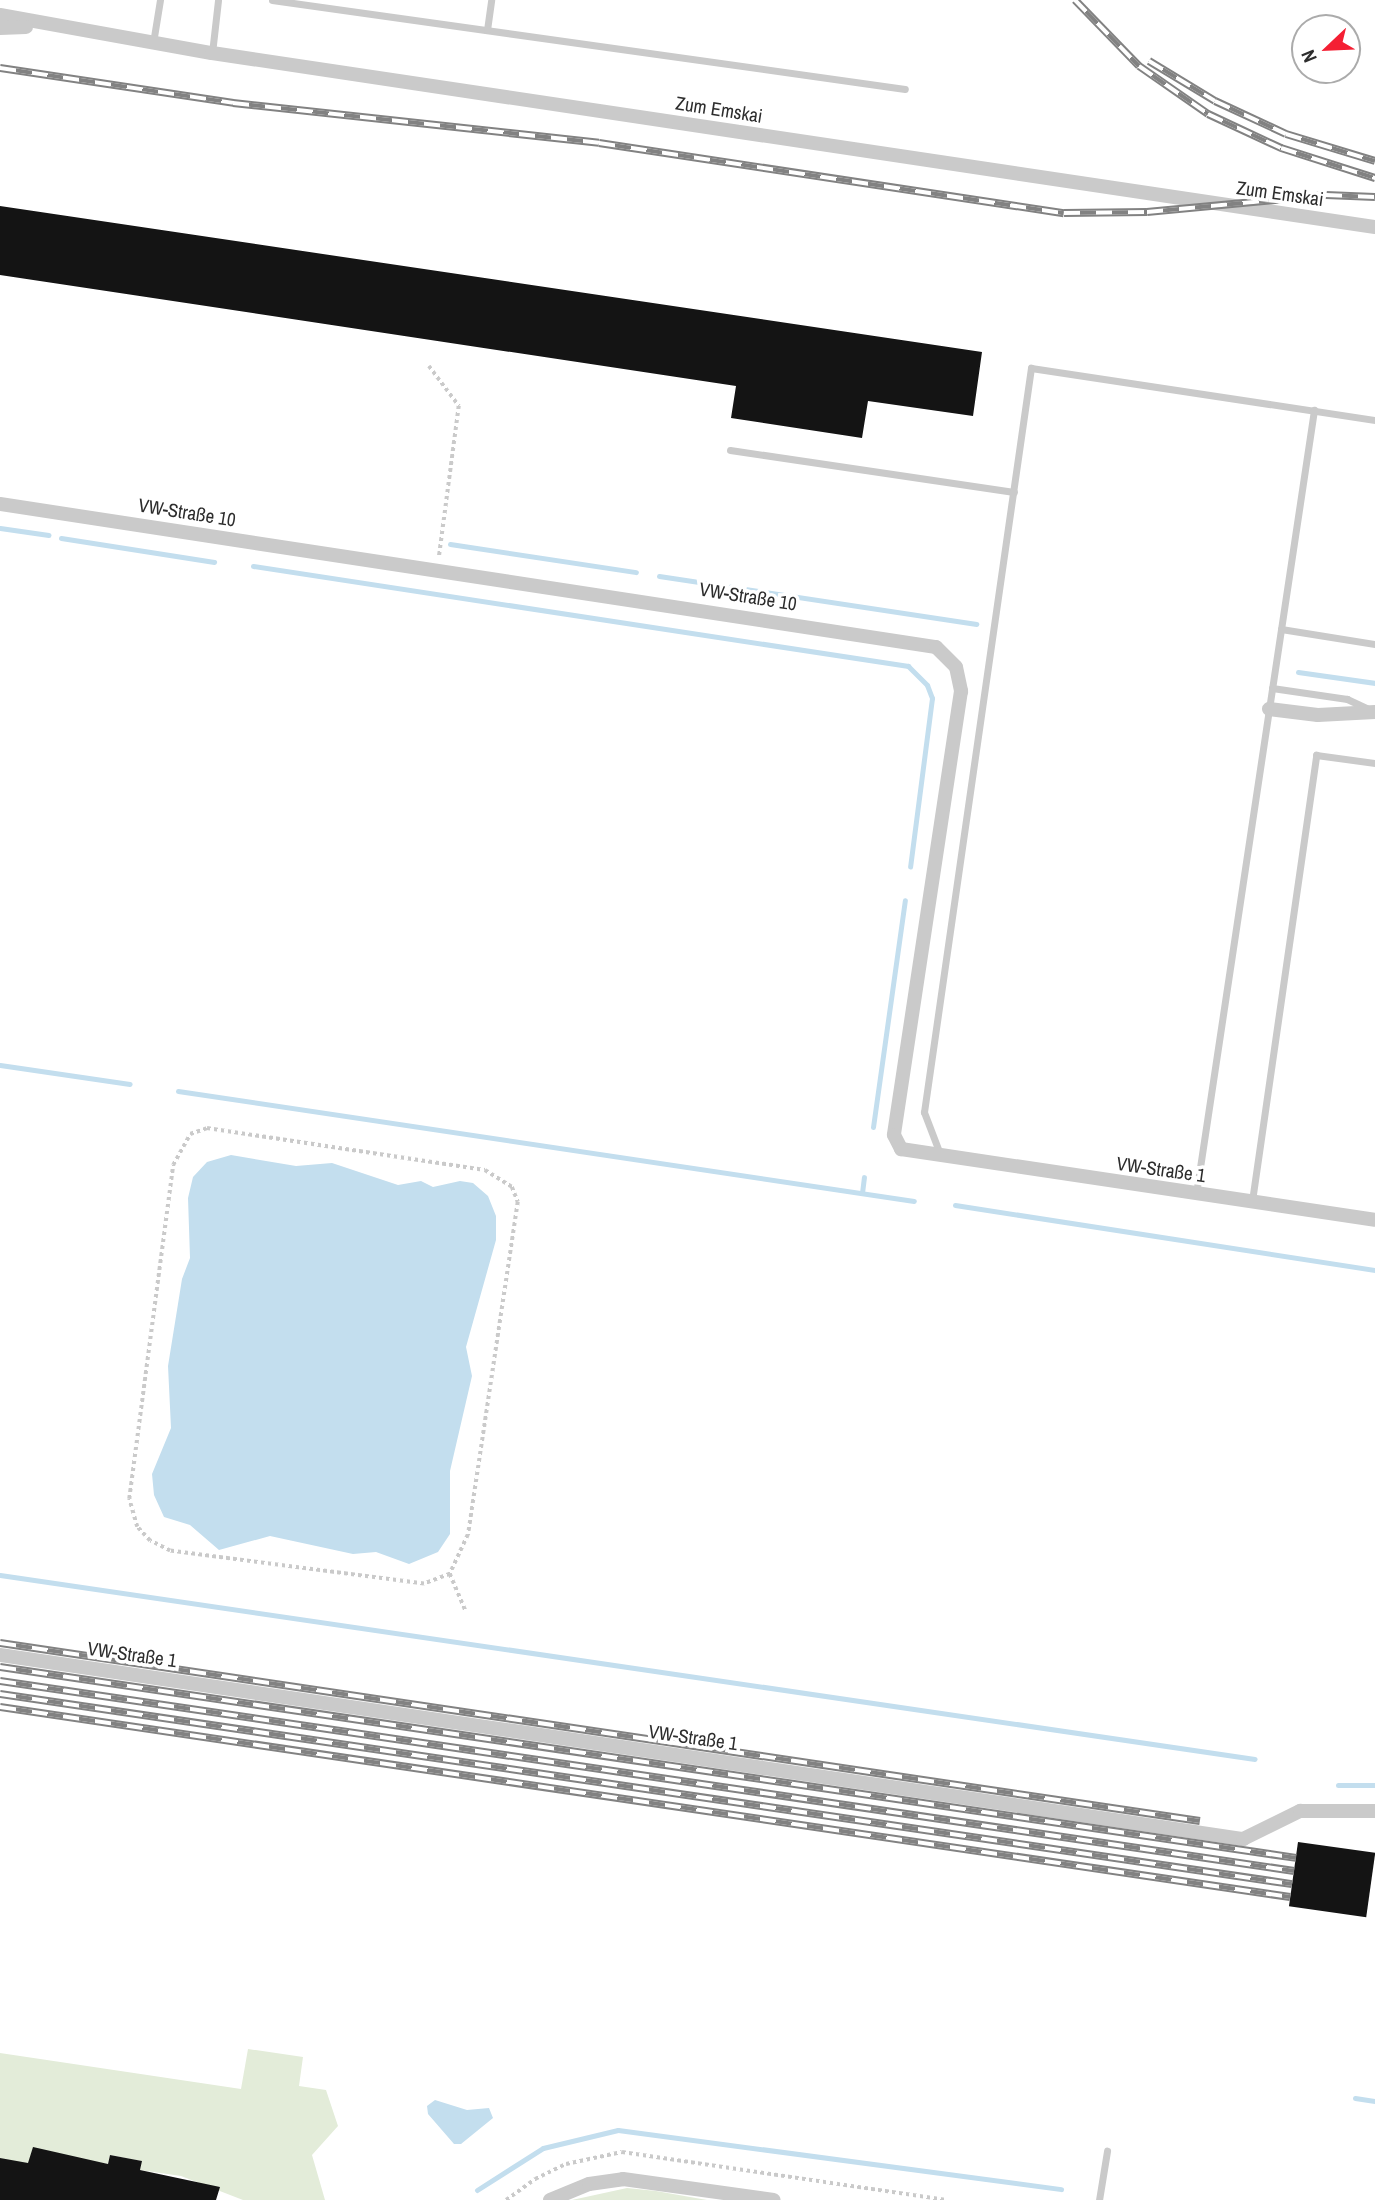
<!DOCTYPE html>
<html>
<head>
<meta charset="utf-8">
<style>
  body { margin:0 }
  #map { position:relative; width:1375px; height:2200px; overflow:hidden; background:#fff; font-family:"Archivo Narrow",sans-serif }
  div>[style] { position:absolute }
  .green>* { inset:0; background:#e3ecd9 }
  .water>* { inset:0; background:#c3deee }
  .stream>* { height:5px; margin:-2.5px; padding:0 2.5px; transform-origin:2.5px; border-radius:2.5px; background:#c3deee }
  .building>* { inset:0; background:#141414; transform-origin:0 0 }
  .path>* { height:3.5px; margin-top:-1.75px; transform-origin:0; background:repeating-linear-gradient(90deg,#cacaca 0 3.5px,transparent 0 7px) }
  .service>* { height:7px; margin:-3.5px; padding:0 3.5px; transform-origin:3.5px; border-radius:3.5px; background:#cacaca }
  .minor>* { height:14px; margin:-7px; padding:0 7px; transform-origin:7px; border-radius:7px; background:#cacaca }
  .rail>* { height:8px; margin-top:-4px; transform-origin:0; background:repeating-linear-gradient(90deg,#fff 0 16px,#828282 0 32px); box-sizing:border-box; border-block:2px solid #828282 }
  span { translate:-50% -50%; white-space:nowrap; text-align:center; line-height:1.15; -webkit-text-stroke:7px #fff; paint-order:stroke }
  .street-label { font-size:19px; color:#2d2d2d }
  .north { position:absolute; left:1291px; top:14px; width:70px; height:70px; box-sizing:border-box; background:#fff; border:2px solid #ababab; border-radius:50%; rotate:247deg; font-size:19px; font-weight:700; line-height:28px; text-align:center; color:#2d2d2d }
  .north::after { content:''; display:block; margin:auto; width:24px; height:32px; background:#f41f33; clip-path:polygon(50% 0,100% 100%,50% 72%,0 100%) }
</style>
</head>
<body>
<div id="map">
  <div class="green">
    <div style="clip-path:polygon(248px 2049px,303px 2057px,299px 2086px,326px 2090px,338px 2126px,312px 2155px,325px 2200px,243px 2200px,181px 2176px,140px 2170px,141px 2161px,110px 2155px,108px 2164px,77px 2159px,26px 2169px,0 2158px,0 2053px,241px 2089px)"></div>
    <div style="clip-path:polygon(627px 2188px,656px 2191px,707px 2200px,572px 2200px)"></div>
  </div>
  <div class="water">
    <div style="clip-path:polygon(231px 1155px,296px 1166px,332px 1163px,398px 1185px,421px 1181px,433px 1187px,460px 1181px,473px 1183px,488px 1196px,496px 1216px,496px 1240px,466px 1347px,472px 1376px,450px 1471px,450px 1534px,438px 1552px,409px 1564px,376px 1552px,353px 1554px,270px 1536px,219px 1550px,190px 1525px,164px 1517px,154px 1495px,152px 1474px,171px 1428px,168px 1366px,182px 1279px,190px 1258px,188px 1198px,193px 1177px,207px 1162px)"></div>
    <div style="clip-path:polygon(435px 2100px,467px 2110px,489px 2108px,493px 2118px,461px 2144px,454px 2144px,428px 2114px,427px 2106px)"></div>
  </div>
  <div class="stream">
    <div style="left:0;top:528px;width:49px;rotate:8.1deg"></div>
    <div style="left:61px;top:538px;width:155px;rotate:8.9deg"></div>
    <div style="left:450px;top:544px;width:188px;rotate:8.6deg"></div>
    <div style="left:253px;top:566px;width:663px;rotate:8.68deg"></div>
    <div style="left:908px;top:666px;width:27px;rotate:45deg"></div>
    <div style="left:927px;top:685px;width:14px;rotate:69deg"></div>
    <div style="left:932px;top:698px;width:170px;rotate:97.4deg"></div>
    <div style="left:659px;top:576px;width:321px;rotate:8.6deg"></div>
    <div style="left:1298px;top:672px;width:78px;rotate:8.1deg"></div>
    <div style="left:0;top:1065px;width:131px;rotate:8.3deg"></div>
    <div style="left:178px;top:1091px;width:744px;rotate:8.5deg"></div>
    <div style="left:873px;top:1127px;width:229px;rotate:-82deg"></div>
    <div style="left:862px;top:1193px;width:16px;rotate:-83deg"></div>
    <div style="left:955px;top:1205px;width:425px;rotate:8.8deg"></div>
    <div style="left:0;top:1575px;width:1268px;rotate:8.34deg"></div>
    <div style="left:1338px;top:1785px;width:37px"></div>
    <div style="left:1355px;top:2098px;width:20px;rotate:9deg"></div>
    <div style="left:477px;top:2190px;width:78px;rotate:-32.5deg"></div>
    <div style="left:543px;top:2148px;width:77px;rotate:-13.5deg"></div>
    <div style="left:618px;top:2130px;width:447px;rotate:7.6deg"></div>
  </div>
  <div class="building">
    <div style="clip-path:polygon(0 206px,982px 352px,973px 416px,868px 401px,862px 438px,731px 418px,736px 386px,0 275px)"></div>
    <div style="left:1298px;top:1842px;width:78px;height:65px;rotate:8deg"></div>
    <div style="clip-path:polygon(33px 2147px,108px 2164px,110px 2155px,142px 2161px,140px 2170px,220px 2187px,216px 2200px,0 2200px,0 2158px,28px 2163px)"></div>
  </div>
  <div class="path">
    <div style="left:429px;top:366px;width:50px;rotate:53.1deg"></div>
    <div style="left:459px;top:406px;width:152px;rotate:97.5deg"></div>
    <div style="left:450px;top:1574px;width:28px;rotate:159deg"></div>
    <div style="left:424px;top:1584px;width:256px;rotate:-172.6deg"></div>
    <div style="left:170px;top:1551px;width:22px;rotate:-153deg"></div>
    <div style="left:150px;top:1541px;width:19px;rotate:-133deg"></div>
    <div style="left:137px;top:1527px;width:29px;rotate:-106deg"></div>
    <div style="left:129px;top:1499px;width:337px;rotate:-82.5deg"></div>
    <div style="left:173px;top:1165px;width:35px;rotate:-61deg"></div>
    <div style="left:190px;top:1134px;width:18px;rotate:-19deg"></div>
    <div style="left:207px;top:1128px;width:281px;rotate:8.6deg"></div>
    <div style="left:485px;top:1170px;width:32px;rotate:32deg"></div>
    <div style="left:512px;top:1187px;width:16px;rotate:68deg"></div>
    <div style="left:518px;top:1202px;width:337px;rotate:98.5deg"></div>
    <div style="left:468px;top:1535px;width:43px;rotate:114.8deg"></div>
    <div style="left:450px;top:1574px;width:39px;rotate:67deg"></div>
    <div style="left:506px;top:2200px;width:36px;rotate:-36deg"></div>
    <div style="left:535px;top:2179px;width:34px;rotate:-26deg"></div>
    <div style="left:566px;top:2164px;width:57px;rotate:-12.1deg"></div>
    <div style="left:622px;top:2152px;width:328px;rotate:8.4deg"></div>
  </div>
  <div class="service">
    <div style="left:272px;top:0;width:639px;rotate:8deg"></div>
    <div style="left:487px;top:30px;width:30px;rotate:-82deg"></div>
    <div style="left:153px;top:43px;width:44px;rotate:-80.8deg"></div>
    <div style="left:212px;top:53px;width:53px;rotate:-83.5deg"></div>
    <div style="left:730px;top:450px;width:287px;rotate:8.4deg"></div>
    <div style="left:1281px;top:629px;width:95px;rotate:9.1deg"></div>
    <div style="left:1272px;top:688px;width:76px;rotate:8.3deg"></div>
    <div style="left:1347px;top:699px;width:26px;rotate:25deg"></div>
    <div style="left:940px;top:1154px;width:45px;rotate:-110.9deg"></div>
    <div style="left:924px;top:1112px;width:752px;rotate:-81.82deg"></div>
    <div style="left:1031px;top:368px;width:348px;rotate:8.6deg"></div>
    <div style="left:1196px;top:1194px;width:793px;rotate:-81.44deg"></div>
    <div style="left:1252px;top:1201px;width:451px;rotate:-81.8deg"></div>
    <div style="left:1316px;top:755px;width:60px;rotate:7.7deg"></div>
    <div style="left:1099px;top:2200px;width:50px;rotate:-80.7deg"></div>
  </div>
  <div class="minor">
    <div style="left:0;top:15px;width:215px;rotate:10.2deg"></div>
    <div style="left:212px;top:53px;width:1176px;rotate:8.51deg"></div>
    <div style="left:0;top:28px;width:26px;rotate:-2deg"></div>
    <div style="left:0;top:504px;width:947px;rotate:8.69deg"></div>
    <div style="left:936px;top:647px;width:28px;rotate:45deg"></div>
    <div style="left:956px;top:667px;width:25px;rotate:78deg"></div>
    <div style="left:961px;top:691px;width:449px;rotate:98.6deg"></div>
    <div style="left:894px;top:1135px;width:16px;rotate:63deg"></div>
    <div style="left:901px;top:1149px;width:479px;rotate:8.5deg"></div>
    <div style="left:1269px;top:709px;width:49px;rotate:7deg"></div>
    <div style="left:1318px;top:715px;width:57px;rotate:-3deg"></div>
    <div style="left:0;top:1655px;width:1257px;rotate:8.42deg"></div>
    <div style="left:1243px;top:1839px;width:64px;rotate:-26.2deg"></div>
    <div style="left:1300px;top:1811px;width:75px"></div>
    <div style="left:550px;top:2200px;width:42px;rotate:-22.3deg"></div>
    <div style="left:589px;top:2184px;width:34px;rotate:-8deg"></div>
    <div style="left:623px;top:2179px;width:152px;rotate:7.9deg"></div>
  </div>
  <div class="rail">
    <div style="left:1075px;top:0;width:92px;rotate:45.9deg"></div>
    <div style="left:1139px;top:66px;width:84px;rotate:34.8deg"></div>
    <div style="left:1208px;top:114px;width:81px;rotate:25deg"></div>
    <div style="left:1281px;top:148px;width:99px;rotate:17.7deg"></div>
    <div style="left:1149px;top:61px;width:77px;rotate:31.2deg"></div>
    <div style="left:1215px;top:101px;width:78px;rotate:24.9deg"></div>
    <div style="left:1286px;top:134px;width:93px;rotate:16.9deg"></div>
    <div style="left:0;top:68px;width:236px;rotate:8.5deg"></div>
    <div style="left:233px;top:103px;width:368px;rotate:6.2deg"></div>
    <div style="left:599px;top:143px;width:470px;rotate:8.6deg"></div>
    <div style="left:1064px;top:213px;width:83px;rotate:-0.7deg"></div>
    <div style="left:1147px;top:212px;width:180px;rotate:-5.4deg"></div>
    <div style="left:1326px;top:195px;width:49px;rotate:2.3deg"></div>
    <div style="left:0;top:1643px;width:1213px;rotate:8.44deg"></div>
    <div style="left:0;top:1667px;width:1310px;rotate:8.38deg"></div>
    <div style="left:0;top:1681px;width:1308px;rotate:8.35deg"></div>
    <div style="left:0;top:1694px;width:1306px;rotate:8.37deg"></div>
    <div style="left:0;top:1707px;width:1304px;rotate:8.38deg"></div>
  </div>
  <div class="street-label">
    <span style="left:719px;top:110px;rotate:9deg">Zum Emskai</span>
    <span style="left:1280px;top:194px;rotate:8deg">Zum Emskai</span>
    <span style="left:187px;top:513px;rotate:9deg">VW-Straße 10</span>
    <span style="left:748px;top:597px;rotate:9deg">VW-Straße 10</span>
    <span style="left:1161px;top:1170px;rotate:8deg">VW-Straße 1</span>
    <span style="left:132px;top:1655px;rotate:8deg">VW-Straße 1</span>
    <span style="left:693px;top:1738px;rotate:8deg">VW-Straße 1</span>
  </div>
  <div class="north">N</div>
</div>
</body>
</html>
